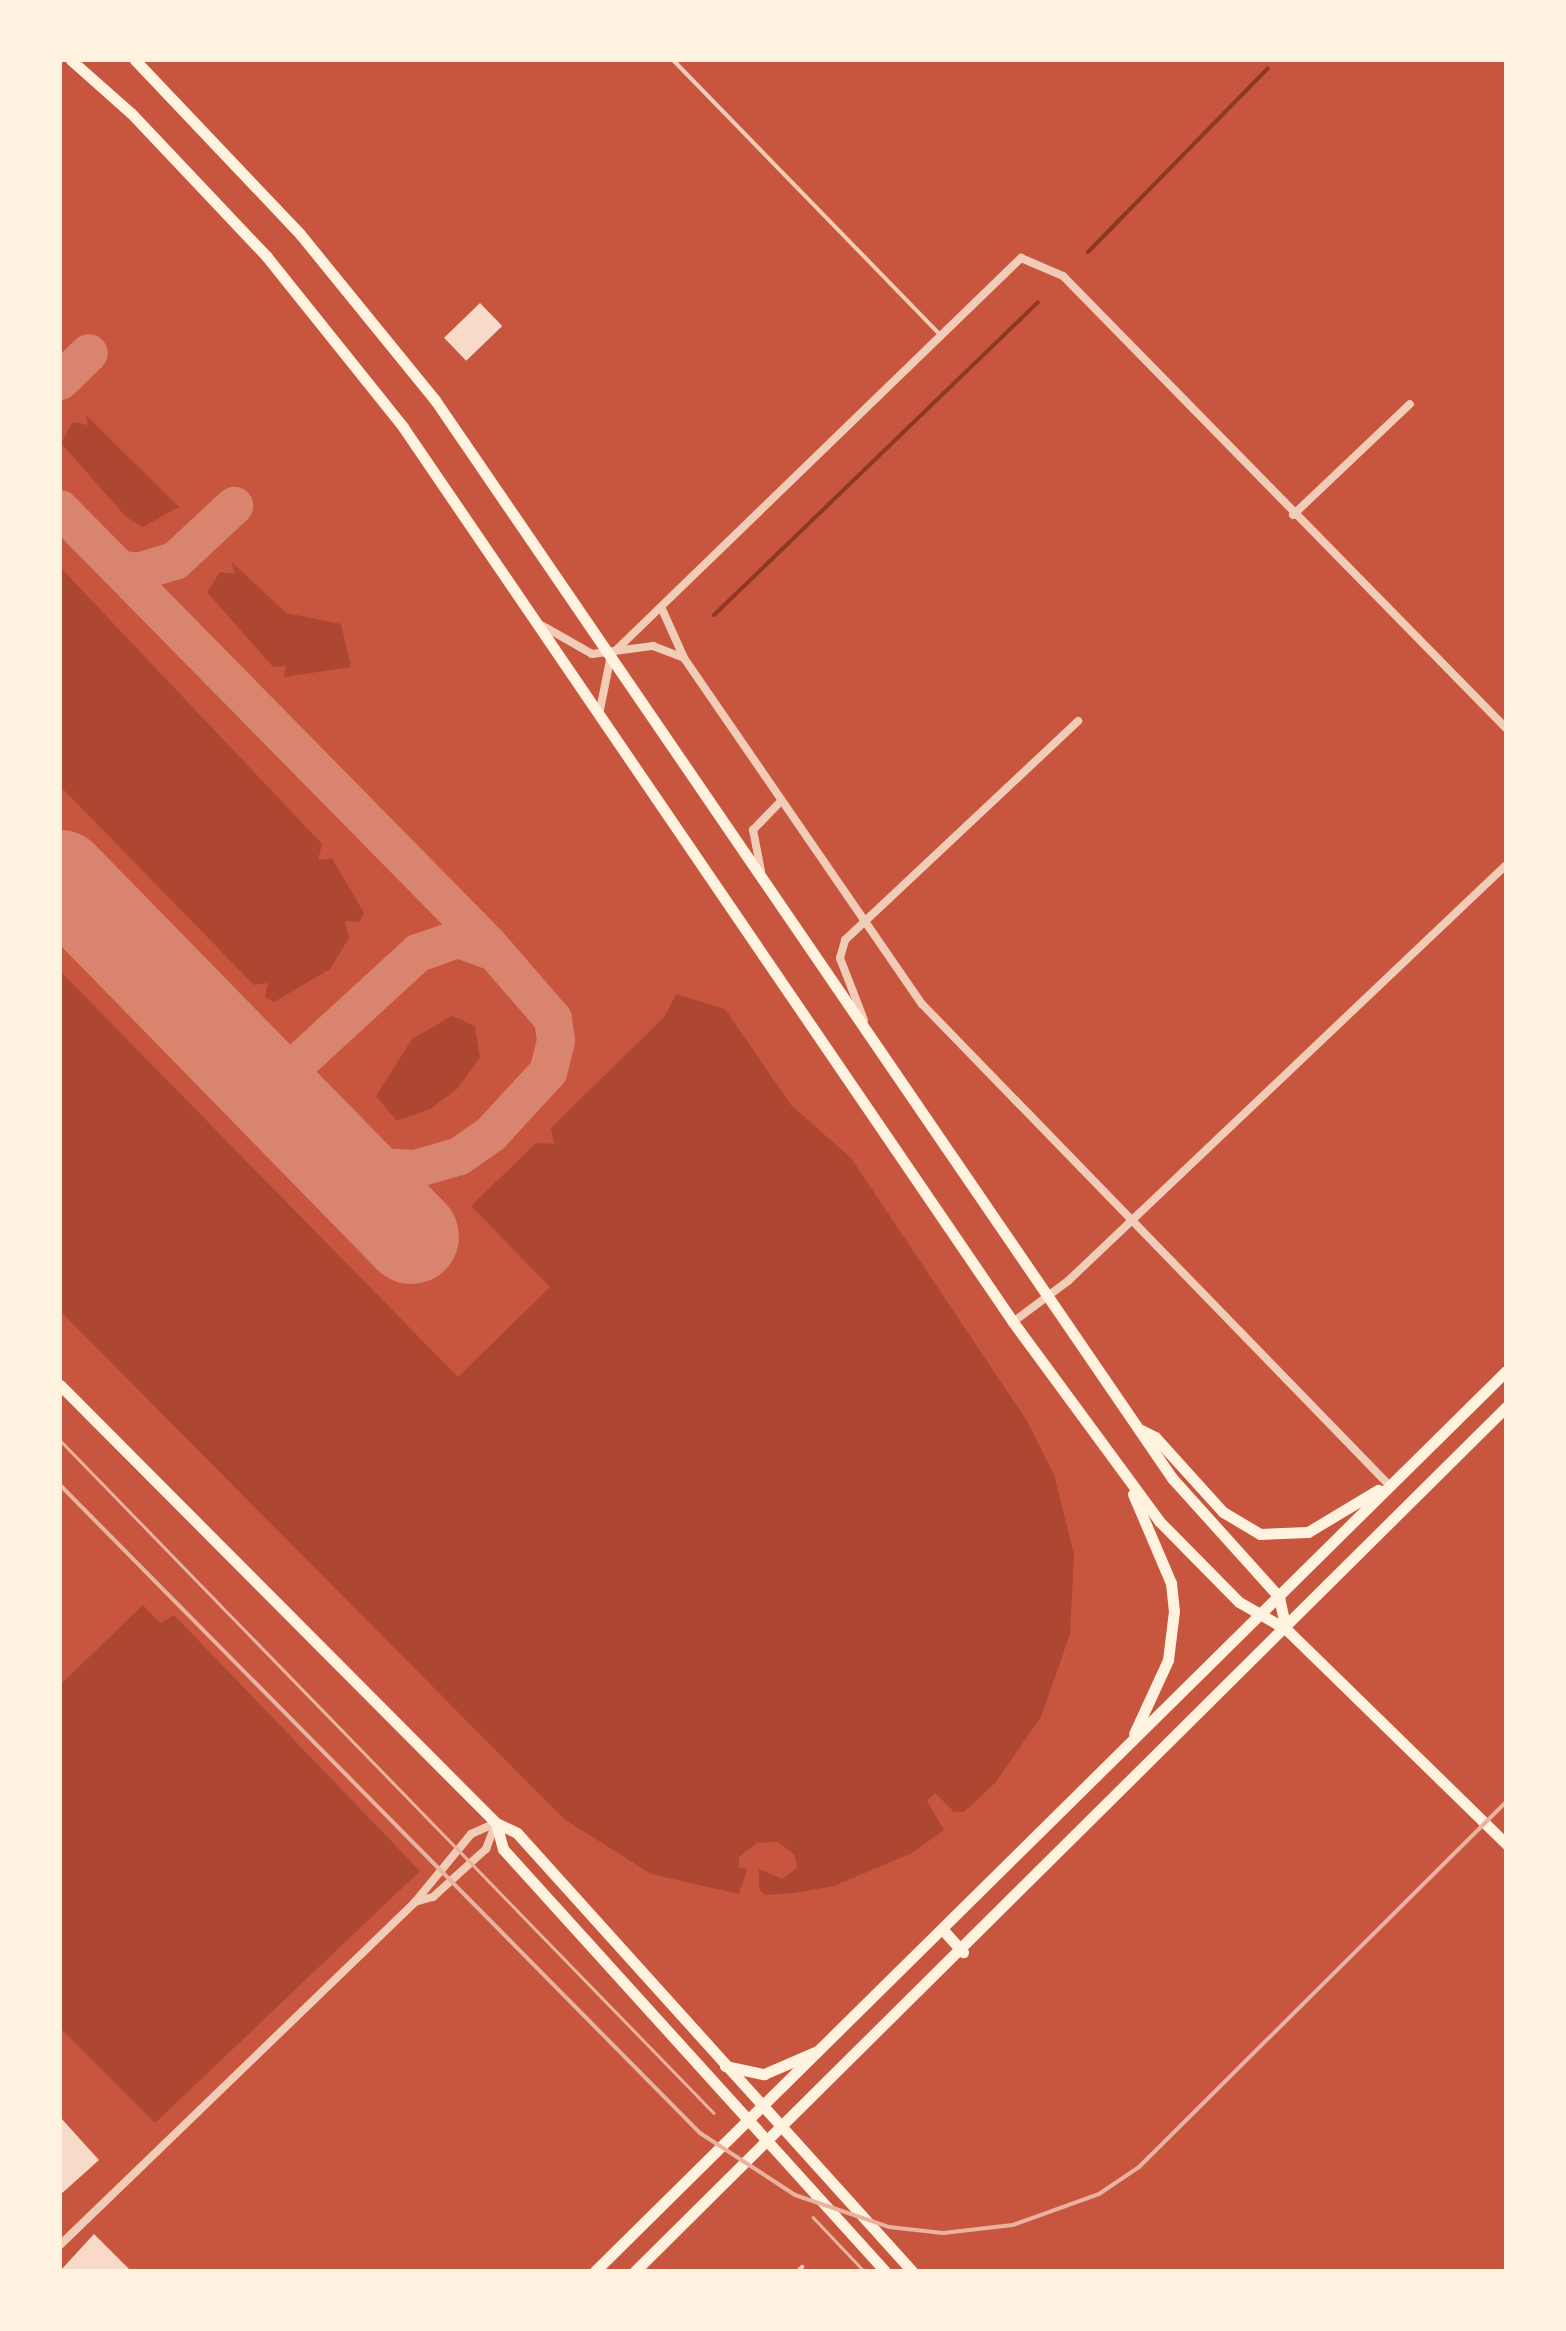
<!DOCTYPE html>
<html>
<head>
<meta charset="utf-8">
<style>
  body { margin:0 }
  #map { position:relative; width:1566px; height:2331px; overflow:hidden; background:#c8553d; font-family:Literata,serif }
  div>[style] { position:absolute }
  .green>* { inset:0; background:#ae4732 }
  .stream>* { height:4px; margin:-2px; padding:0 2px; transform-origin:2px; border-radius:2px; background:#8f3625 }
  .taxiway>* { height:38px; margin:-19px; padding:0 19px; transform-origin:19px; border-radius:19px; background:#d8846e }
  .runway>* { height:95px; margin:-47.5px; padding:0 47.5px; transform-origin:47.5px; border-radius:47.5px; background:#d8846e }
  .building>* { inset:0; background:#f7dbc8; transform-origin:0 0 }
  .service>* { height:4px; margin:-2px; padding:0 2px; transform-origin:2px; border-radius:2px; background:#f1ccb7 }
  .minor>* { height:8px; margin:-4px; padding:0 4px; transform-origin:4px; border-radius:4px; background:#f1ccb7 }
  .secondary>* { height:11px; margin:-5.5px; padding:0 5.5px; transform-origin:5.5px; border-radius:5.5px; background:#fff3e0 }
  .tram>* { height:2.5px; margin:-1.25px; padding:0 1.25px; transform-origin:1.25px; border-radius:1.25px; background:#e9b49f }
  .rail>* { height:4px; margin:-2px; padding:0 2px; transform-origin:2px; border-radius:2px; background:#e9b49f }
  span { translate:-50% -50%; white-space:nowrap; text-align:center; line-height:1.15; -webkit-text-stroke:10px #fff3e0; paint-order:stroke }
  .frame { position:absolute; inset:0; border:62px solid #fff3e0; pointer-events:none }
</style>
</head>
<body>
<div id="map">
  <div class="green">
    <div style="clip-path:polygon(86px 415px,179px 507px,143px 527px,126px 517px,61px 443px,73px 422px,88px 425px)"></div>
    <div style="clip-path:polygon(231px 561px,286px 613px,341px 624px,351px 667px,284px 677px,286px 666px,273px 667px,207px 592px,220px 572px,235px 574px)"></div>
    <div style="clip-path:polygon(60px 567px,322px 844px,318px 860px,332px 858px,364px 913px,359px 922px,345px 921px,349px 938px,330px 969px,274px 1002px,265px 997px,268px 983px,254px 985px,60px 786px)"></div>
    <div style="clip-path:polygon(60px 971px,458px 1377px,550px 1287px,471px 1206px,536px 1143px,554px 1144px,551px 1128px,665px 1016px,676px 994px,725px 1009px,791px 1105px,851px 1158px,1027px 1421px,1054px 1475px,1074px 1555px,1070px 1634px,1041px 1717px,995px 1783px,964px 1812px,954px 1812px,935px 1793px,927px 1801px,944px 1830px,912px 1853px,834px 1886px,794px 1893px,765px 1895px,759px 1889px,759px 1869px,782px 1879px,797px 1868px,794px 1854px,778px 1842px,757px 1843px,739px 1857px,739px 1867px,747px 1869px,739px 1894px,651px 1874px,564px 1819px,60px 1311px)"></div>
    <div style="clip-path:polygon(452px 1016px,475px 1026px,480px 1057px,457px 1089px,430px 1109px,397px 1121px,376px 1096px,412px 1039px)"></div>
    <div style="clip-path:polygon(143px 1605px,160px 1623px,174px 1615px,420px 1871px,155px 2123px,60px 2028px,60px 1685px)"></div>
  </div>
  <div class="stream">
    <div style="left:1088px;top:252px;width:257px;rotate:-45.6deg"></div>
    <div style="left:714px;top:615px;width:450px;rotate:-44deg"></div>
  </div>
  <div class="taxiway">
    <div style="left:60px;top:381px;width:40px;rotate:-44deg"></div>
    <div style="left:60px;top:509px;width:610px;rotate:45.46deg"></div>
    <div style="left:488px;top:944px;width:99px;rotate:49.1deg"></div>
    <div style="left:553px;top:1019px;width:22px;rotate:82deg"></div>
    <div style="left:556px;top:1041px;width:32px;rotate:104deg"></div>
    <div style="left:548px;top:1072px;width:84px;rotate:132.6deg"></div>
    <div style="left:491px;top:1134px;width:38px;rotate:145deg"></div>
    <div style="left:460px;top:1156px;width:47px;rotate:163.9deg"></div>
    <div style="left:415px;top:1169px;width:34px;rotate:-177deg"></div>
    <div style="left:381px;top:1167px;width:64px;rotate:-159deg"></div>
    <div style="left:119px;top:569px;width:19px;rotate:9deg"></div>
    <div style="left:138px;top:572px;width:39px;rotate:-17deg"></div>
    <div style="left:175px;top:561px;width:81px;rotate:-43deg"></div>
    <div style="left:223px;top:1044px;width:55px;rotate:26.1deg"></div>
    <div style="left:272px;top:1068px;width:24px;rotate:-7deg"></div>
    <div style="left:296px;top:1065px;width:166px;rotate:-42.6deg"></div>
    <div style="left:418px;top:953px;width:42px;rotate:-19.3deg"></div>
    <div style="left:458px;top:939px;width:38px;rotate:20deg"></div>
  </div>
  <div class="runway">
    <div style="left:60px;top:877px;width:502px;rotate:45.65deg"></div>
  </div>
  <div class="building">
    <div style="left:480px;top:303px;width:32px;height:50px;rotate:46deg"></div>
    <div style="clip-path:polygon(60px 2117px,99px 2160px,60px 2195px)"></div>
    <div style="clip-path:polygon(94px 2234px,131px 2271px,60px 2271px)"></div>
  </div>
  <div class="service">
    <div style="left:673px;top:60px;width:383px;rotate:45.8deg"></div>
    <div style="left:798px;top:2271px;width:6px;rotate:-45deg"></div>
  </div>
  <div class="minor">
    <div style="left:1293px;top:515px;width:161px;rotate:-43.5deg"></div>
    <div style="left:662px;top:609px;width:54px;rotate:65.8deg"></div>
    <div style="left:684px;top:658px;width:420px;rotate:55.5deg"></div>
    <div style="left:922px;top:1004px;width:668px;rotate:45.85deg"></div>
    <div style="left:543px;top:626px;width:56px;rotate:29.7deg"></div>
    <div style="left:592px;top:654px;width:62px;rotate:-7.5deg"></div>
    <div style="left:653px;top:646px;width:31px;rotate:21deg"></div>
    <div style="left:600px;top:710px;width:56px;rotate:-78.7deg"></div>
    <div style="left:611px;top:655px;width:571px;rotate:-44.08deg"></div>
    <div style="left:1021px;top:258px;width:46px;rotate:23.2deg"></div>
    <div style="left:1063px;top:276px;width:633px;rotate:45.58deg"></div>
    <div style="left:761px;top:871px;width:42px;rotate:-101deg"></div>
    <div style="left:753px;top:830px;width:40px;rotate:-46deg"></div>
    <div style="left:864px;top:1020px;width:66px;rotate:-111.2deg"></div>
    <div style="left:840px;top:958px;width:19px;rotate:-74deg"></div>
    <div style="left:845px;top:940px;width:320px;rotate:-43.2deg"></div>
    <div style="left:1013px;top:1322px;width:69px;rotate:-36.7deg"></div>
    <div style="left:1068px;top:1281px;width:604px;rotate:-43.52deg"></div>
    <div style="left:415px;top:1902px;width:19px;rotate:-16deg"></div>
    <div style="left:433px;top:1897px;width:72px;rotate:-42.2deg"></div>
    <div style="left:486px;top:1849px;width:25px;rotate:-69deg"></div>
    <div style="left:60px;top:2245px;width:494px;rotate:-44deg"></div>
    <div style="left:415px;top:1902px;width:88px;rotate:-50.5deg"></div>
    <div style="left:471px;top:1834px;width:27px;rotate:-24deg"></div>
  </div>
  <div class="secondary">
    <div style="left:71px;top:60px;width:80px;rotate:41.5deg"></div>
    <div style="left:131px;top:113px;width:198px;rotate:46.6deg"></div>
    <div style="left:267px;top:257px;width:218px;rotate:51.3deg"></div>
    <div style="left:403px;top:427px;width:1083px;rotate:55.72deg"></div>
    <div style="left:1013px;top:1322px;width:247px;rotate:53.7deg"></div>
    <div style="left:1159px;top:1521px;width:114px;rotate:45.4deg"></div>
    <div style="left:1239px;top:1602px;width:54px;rotate:29.9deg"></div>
    <div style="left:1286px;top:1629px;width:308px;rotate:44.3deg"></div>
    <div style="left:135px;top:60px;width:240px;rotate:46.5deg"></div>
    <div style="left:300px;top:234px;width:214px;rotate:50.9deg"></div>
    <div style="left:435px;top:400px;width:1306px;rotate:55.64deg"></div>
    <div style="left:1172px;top:1478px;width:160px;rotate:48deg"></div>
    <div style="left:1279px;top:1597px;width:33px;rotate:78deg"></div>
    <div style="left:60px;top:1385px;width:618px;rotate:45.13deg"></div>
    <div style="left:496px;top:1823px;width:23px;rotate:25deg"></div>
    <div style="left:517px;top:1833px;width:590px;rotate:47.96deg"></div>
    <div style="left:1141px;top:1430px;width:16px;rotate:27deg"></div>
    <div style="left:1155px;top:1437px;width:101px;rotate:47.8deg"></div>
    <div style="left:1223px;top:1512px;width:43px;rotate:30.7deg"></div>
    <div style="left:1260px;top:1534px;width:48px;rotate:-2.4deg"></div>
    <div style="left:1308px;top:1532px;width:82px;rotate:-31deg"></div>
    <div style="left:1133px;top:1494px;width:97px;rotate:66.9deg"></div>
    <div style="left:1171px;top:1583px;width:28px;rotate:84deg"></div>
    <div style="left:1174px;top:1611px;width:49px;rotate:97deg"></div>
    <div style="left:1168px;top:1660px;width:81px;rotate:114.7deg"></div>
    <div style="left:496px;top:1823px;width:27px;rotate:75deg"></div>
    <div style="left:503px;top:1849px;width:569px;rotate:47.85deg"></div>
    <div style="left:943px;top:1930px;width:30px;rotate:48deg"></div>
    <div style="left:725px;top:2066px;width:40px;rotate:12deg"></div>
    <div style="left:764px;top:2074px;width:56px;rotate:-23.3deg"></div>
    <div style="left:595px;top:2271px;width:1281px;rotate:-44.65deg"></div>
    <div style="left:635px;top:2271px;width:1227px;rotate:-44.77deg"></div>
  </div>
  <div class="tram">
    <div style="left:60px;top:1440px;width:938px;rotate:45.82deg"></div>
    <div style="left:813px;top:2217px;width:74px;rotate:46.6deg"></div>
  </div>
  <div class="rail">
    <div style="left:60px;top:1485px;width:911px;rotate:45.36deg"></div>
    <div style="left:700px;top:2133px;width:113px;rotate:33.1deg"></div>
    <div style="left:795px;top:2195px;width:99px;rotate:18.8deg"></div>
    <div style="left:889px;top:2227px;width:54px;rotate:6.3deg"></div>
    <div style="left:943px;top:2233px;width:70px;rotate:-6.5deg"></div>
    <div style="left:1013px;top:2225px;width:91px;rotate:-19.8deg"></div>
    <div style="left:1099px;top:2194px;width:48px;rotate:-34deg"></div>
    <div style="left:1139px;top:2167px;width:518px;rotate:-44.84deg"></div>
  </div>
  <div class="frame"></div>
</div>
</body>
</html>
